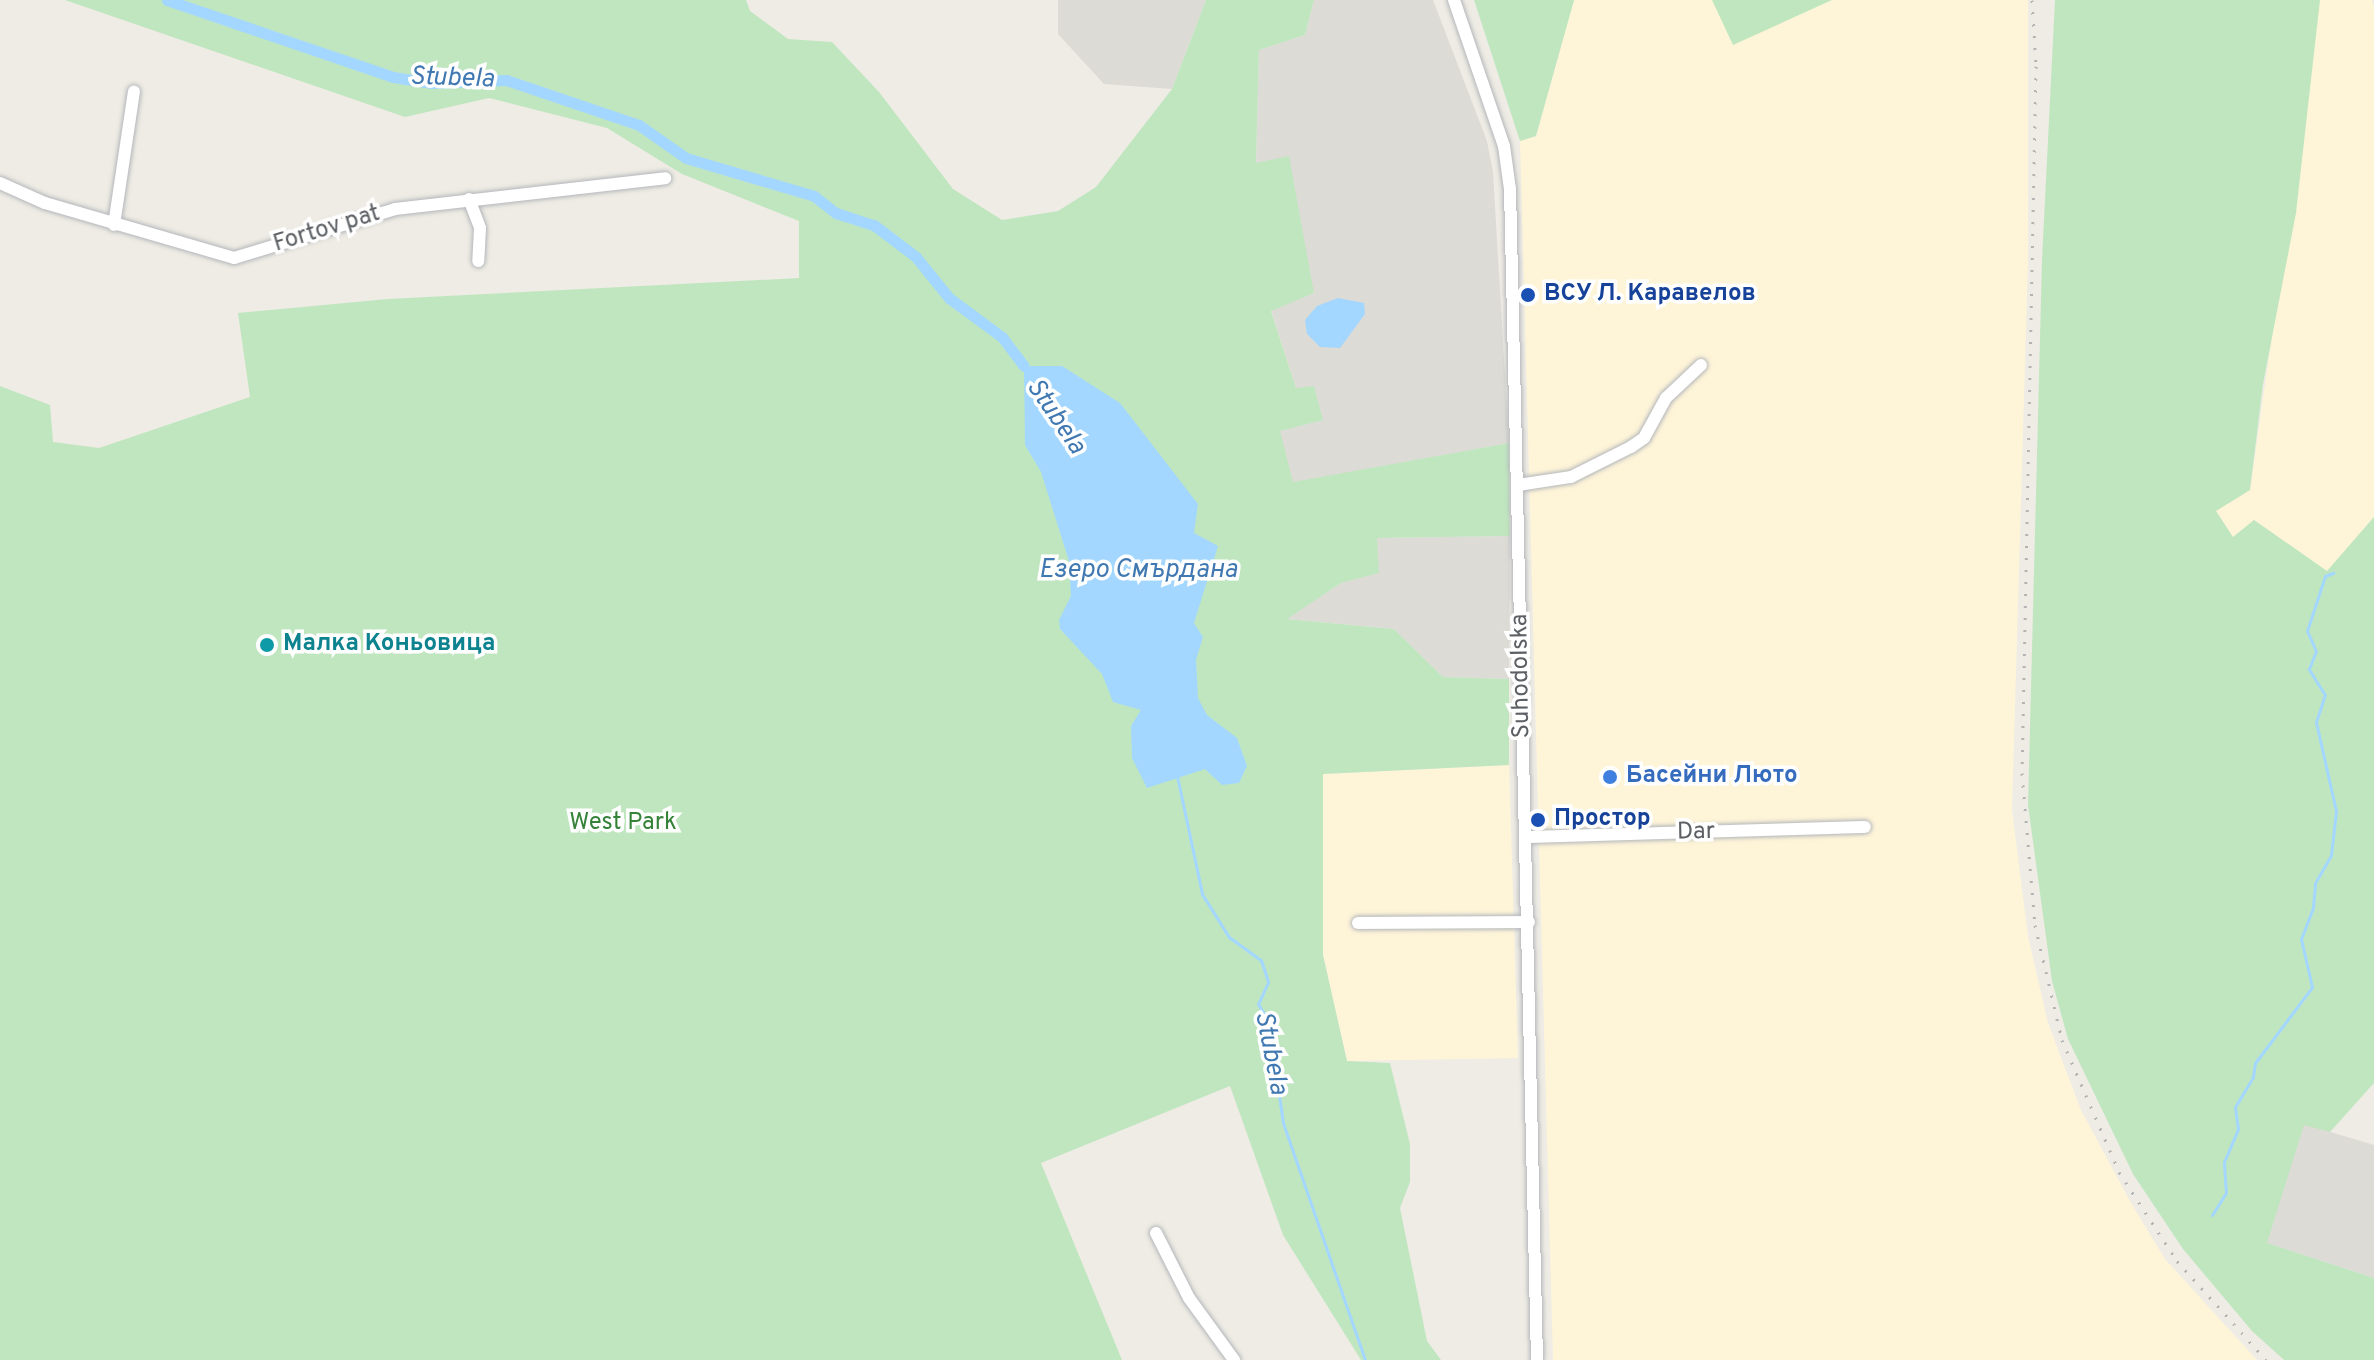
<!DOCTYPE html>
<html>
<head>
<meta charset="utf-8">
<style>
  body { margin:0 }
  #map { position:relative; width:2374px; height:1360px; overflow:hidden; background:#eeece4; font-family:Overpass,sans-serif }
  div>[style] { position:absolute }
  .commercial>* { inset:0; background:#fef5d9 }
  .industrial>* { inset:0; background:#dddbd6 }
  .green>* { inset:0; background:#c0e6c0 }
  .water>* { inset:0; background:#a3d7ff }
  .stream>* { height:3px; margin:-1.5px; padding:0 1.5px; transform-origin:1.5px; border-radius:1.5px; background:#a3d7ff }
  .canal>* { height:11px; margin:-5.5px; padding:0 5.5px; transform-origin:5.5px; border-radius:5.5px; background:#a3d7ff }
  .roads { filter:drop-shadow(0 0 2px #b4b6bb) drop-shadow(0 0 2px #b4b6bb) }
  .minor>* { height:12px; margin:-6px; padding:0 6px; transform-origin:6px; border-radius:6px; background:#fff }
  .rail>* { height:3px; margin-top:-1.5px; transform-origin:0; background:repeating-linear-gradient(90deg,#b3b4b4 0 2px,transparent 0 12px) }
  .dots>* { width:22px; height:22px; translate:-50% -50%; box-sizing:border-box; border:4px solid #fff; border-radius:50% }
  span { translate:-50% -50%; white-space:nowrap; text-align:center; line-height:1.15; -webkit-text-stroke:7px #fff; paint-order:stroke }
  .street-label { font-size:24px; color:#5c6064 }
  .transit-label { font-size:24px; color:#164399; font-weight:700 }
  .left { translate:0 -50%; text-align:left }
  .culture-label { font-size:24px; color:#0d838f; font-weight:700 }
  .shop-label { font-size:24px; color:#366cbe; font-weight:700 }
  .park-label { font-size:24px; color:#348338 }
  .water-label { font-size:26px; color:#4078b1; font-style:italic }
</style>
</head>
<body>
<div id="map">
  <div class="commercial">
    <div style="clip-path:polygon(1574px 0,2028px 0,2028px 260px,2012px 810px,2028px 936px,2048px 1023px,2081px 1110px,2131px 1203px,2165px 1259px,2257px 1360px,1553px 1360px,1520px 141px,1536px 136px)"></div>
    <div style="clip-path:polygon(2320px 0,2372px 0,2374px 5px,2374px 517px,2327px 572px,2254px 520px,2233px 538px,2216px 511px,2250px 490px)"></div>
    <div style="clip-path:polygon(1509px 765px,1518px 1058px,1347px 1061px,1323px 955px,1323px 774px)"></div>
  </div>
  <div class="industrial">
    <div style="clip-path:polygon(1058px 0,1206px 0,1172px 89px,1104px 84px,1058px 34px)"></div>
    <div style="clip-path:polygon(1314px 0,1433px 0,1487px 141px,1493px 172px,1509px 443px,1293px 483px,1279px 431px,1323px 419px,1296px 388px,1271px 310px,1314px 293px,1256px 164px,1259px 50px,1305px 35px)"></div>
    <div style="clip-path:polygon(1510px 536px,1509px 679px,1443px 677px,1394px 629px,1286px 619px,1341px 583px,1378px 573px,1377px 538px)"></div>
    <div style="clip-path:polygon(2304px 1124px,2374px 1145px,2374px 1278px,2266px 1243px)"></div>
  </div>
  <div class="green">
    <div style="clip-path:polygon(65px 0,746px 0,750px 11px,788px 39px,832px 42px,879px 92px,953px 189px,1002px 220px,1058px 211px,1096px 187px,1172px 89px,1206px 0,1314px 0,1305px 35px,1259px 50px,1256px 163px,1289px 156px,1314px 293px,1271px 311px,1296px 388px,1314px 386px,1323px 420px,1280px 431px,1293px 482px,1509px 443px,1510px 536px,1377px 538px,1379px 573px,1341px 583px,1287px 619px,1394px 629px,1443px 677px,1509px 679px,1509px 765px,1323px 774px,1323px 955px,1347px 1061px,1390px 1063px,1410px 1144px,1410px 1182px,1400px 1208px,1427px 1341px,1441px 1360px,1361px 1360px,1283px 1235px,1230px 1086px,1041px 1163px,1122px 1360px,0 1360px,0 386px,50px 405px,53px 442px,99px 448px,250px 397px,238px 313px,388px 299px,799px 278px,799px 221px,682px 174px,607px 128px,489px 98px,405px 117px)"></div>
    <div style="clip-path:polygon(1474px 0,1574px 0,1536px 136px,1520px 141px)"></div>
    <div style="clip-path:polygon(1712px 0,1832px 0,1733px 45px)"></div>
    <div style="clip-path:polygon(2055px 0,2320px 0,2296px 213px,2263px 384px,2250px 490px,2216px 511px,2233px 537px,2254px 520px,2327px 571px,2374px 517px,2374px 1083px,2330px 1132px,2304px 1125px,2267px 1243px,2374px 1278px,2374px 1360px,2284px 1360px,2252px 1331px,2183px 1249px,2133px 1174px,2068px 1039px,2052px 981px,2028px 805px,2042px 260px)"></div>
  </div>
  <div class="water">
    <div style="clip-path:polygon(1338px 298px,1364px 303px,1365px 314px,1340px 348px,1320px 347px,1307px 334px,1305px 320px,1317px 306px)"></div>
    <div style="clip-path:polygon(1024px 366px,1062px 366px,1120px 403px,1198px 504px,1194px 533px,1218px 546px,1194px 623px,1203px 637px,1196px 660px,1198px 698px,1207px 715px,1237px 738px,1247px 766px,1239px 783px,1222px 785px,1205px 769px,1147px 788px,1132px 758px,1131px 726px,1141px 710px,1113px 702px,1102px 674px,1060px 629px,1059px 620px,1071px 596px,1069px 561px,1041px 472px,1025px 445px)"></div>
  </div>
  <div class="stream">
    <div style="left:1177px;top:776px;width:121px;rotate:78deg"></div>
    <div style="left:1202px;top:894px;width:51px;rotate:57.9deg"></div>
    <div style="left:1229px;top:937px;width:39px;rotate:36deg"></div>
    <div style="left:1261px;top:960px;width:23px;rotate:72deg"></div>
    <div style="left:1268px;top:982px;width:24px;rotate:114deg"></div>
    <div style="left:1258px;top:1004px;width:19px;rotate:58deg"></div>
    <div style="left:1268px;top:1020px;width:104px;rotate:81.7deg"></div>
    <div style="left:1283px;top:1123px;width:251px;rotate:70.9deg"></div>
    <div style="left:2212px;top:1215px;width:26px;rotate:-58deg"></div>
    <div style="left:2226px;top:1193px;width:31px;rotate:-94deg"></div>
    <div style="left:2224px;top:1162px;width:36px;rotate:-67deg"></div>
    <div style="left:2238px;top:1129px;width:22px;rotate:-98deg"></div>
    <div style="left:2235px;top:1107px;width:35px;rotate:-59deg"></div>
    <div style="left:2253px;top:1077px;width:14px;rotate:-82deg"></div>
    <div style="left:2255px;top:1063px;width:95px;rotate:-53.1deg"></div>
    <div style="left:2312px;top:987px;width:49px;rotate:-102.9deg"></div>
    <div style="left:2301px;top:939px;width:34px;rotate:-69deg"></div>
    <div style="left:2313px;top:907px;width:24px;rotate:-85deg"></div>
    <div style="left:2315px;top:883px;width:32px;rotate:-60deg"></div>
    <div style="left:2331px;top:855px;width:44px;rotate:-83.5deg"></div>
    <div style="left:2336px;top:811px;width:91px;rotate:-102.7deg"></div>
    <div style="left:2316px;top:722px;width:28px;rotate:-72deg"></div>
    <div style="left:2325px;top:695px;width:31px;rotate:-122deg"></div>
    <div style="left:2309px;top:669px;width:19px;rotate:-69deg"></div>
    <div style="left:2316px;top:651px;width:22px;rotate:-114deg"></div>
    <div style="left:2307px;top:631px;width:58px;rotate:-71.9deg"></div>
    <div style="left:2325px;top:576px;width:9px;rotate:-21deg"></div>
  </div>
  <div class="canal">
    <div style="left:167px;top:0;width:239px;rotate:18.8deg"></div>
    <div style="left:393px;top:77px;width:39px;rotate:9deg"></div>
    <div style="left:432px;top:83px;width:74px;rotate:-2.3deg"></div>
    <div style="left:506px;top:80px;width:140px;rotate:18.7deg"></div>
    <div style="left:639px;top:125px;width:57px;rotate:35.1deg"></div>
    <div style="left:686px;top:158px;width:134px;rotate:16.5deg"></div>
    <div style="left:814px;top:196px;width:28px;rotate:38deg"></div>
    <div style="left:836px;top:213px;width:40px;rotate:18deg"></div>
    <div style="left:874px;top:225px;width:53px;rotate:37.3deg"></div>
    <div style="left:916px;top:257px;width:53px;rotate:51.2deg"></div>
    <div style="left:949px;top:298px;width:66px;rotate:36.3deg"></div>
    <div style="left:1002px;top:337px;width:36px;rotate:53deg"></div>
  </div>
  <div class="roads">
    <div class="minor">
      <div style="left:1454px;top:0;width:154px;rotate:71.1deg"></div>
      <div style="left:1504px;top:146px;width:43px;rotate:82.1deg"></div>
      <div style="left:1510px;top:189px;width:1171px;rotate:88.68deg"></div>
      <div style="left:0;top:183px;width:49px;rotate:24deg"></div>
      <div style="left:45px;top:203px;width:197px;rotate:16.2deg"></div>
      <div style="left:234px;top:258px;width:168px;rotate:-16.9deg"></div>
      <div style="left:395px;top:209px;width:272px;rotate:-6.5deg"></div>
      <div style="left:469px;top:199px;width:31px;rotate:69deg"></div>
      <div style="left:480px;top:228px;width:33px;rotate:93deg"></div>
      <div style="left:114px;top:225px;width:135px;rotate:-81.5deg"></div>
      <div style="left:1518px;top:485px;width:54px;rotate:-8.6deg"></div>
      <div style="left:1571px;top:477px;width:67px;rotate:-26.6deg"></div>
      <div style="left:1631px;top:447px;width:16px;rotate:-35deg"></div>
      <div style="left:1644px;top:438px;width:46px;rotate:-61.2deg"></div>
      <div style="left:1666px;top:398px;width:48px;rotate:-43.3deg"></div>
      <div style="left:1527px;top:837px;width:338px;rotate:-1.7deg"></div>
      <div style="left:1358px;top:923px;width:171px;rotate:-0.3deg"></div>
      <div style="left:1156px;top:1233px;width:73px;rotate:63.1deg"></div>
      <div style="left:1189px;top:1298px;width:77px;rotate:54deg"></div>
    </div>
  </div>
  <div class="rail">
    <div style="left:2032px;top:0;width:66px;rotate:86.5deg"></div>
    <div style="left:2036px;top:66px;width:707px;rotate:91.13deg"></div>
    <div style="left:2022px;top:773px;width:153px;rotate:85.1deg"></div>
    <div style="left:2035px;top:925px;width:118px;rotate:76.8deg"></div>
    <div style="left:2062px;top:1040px;width:144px;rotate:66.6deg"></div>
    <div style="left:2119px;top:1172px;width:106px;rotate:56.9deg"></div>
    <div style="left:2177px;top:1261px;width:133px;rotate:48deg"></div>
  </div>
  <div class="dots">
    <div style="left:1528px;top:295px;background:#1a4fb4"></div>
    <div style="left:267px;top:645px;background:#0f9aa8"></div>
    <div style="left:1610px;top:777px;background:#3f7fe0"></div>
    <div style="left:1538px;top:820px;background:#1a4fb4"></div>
  </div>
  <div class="street-label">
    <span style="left:327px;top:230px;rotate:-17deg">Fortov pat</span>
    <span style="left:1522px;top:676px;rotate:-91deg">Suhodolska</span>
    <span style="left:1696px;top:833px;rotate:-1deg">Dar</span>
  </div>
  <div class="transit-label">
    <span class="left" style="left:1544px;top:295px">ВСУ Л. Каравелов</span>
    <span class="left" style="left:1554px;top:820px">Простор</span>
  </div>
  <div class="culture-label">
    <span class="left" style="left:283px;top:645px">Малка Коньовица</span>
  </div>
  <div class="shop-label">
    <span class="left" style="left:1626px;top:777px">Басейни Люто</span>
  </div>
  <div class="park-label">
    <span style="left:623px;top:824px">West Park</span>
  </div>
  <div class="water-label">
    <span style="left:452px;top:79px;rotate:2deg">Stubela</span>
    <span style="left:1055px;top:417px;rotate:56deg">Stubela</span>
    <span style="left:1138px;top:571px">Езеро Смърдана</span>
    <span style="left:1270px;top:1053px;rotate:79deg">Stubela</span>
  </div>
</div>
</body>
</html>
